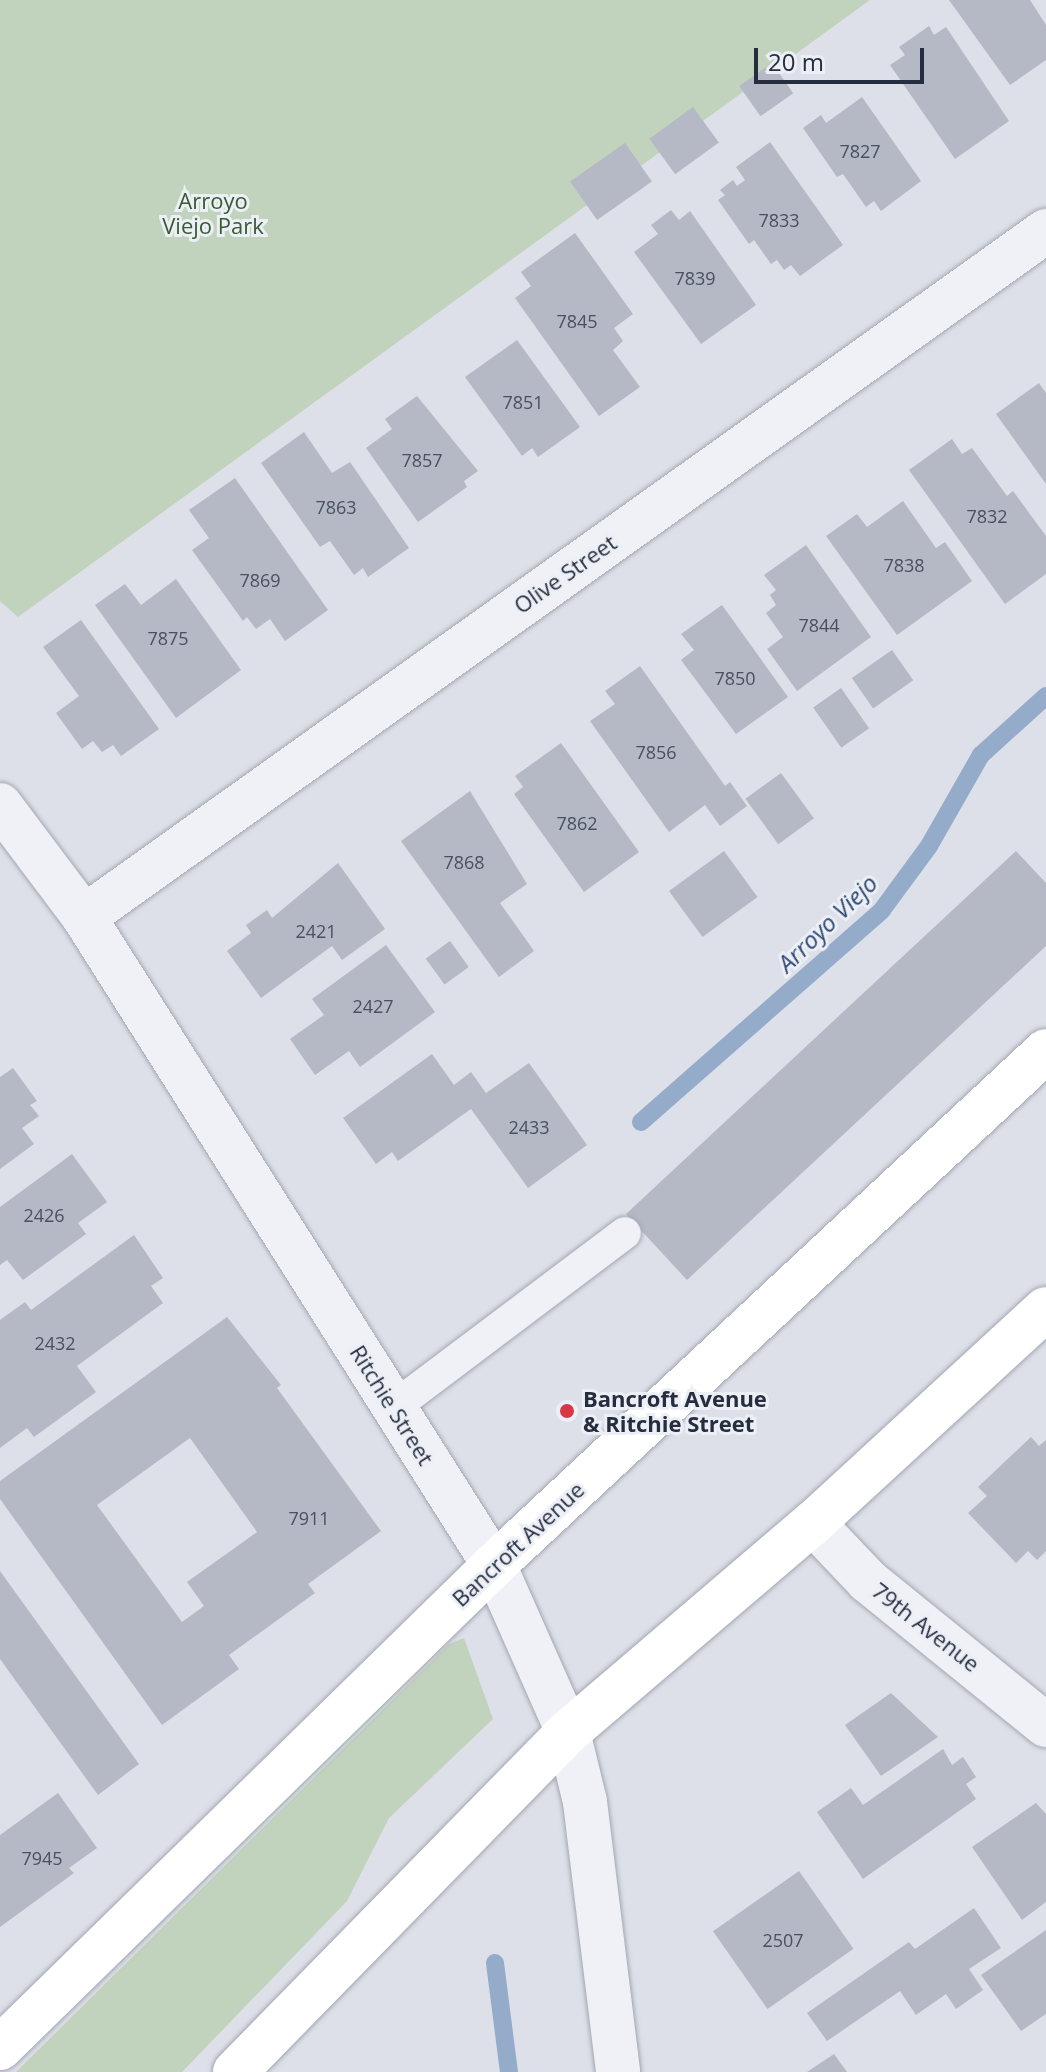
<!DOCTYPE html>
<html>
<head>
<meta charset="utf-8">
<style>
  body { margin:0 }
  #map { position:relative; width:1046px; height:2072px; overflow:hidden; background:#dde0e8; font-family:"Open Sans",sans-serif }
  div>[style] { position:absolute }
  .green>* { inset:0; background:#c1d2bd }
  .stream>* { height:18px; margin:-9px; padding:0 9px; transform-origin:9px; border-radius:9px; background:#95abca }
  .building>* { inset:0; background:#b4b9c5; transform-origin:0 0 }
  .roads { filter:drop-shadow(0 0 2px #a2a7b2) drop-shadow(0 0 2px #a2a7b2) }
  .lane>* { height:32px; margin:-16px; padding:0 16px; transform-origin:16px; border-radius:16px; background:#f0f1f6 }
  .street>* { height:44px; margin:-22px; padding:0 22px; transform-origin:22px; border-radius:22px; background:#f0f1f6 }
  .secondary>* { height:44px; margin:-22px; padding:0 22px; transform-origin:22px; border-radius:22px; background:#fff }
  .dots>* { width:22px; height:22px; translate:-50% -50%; box-sizing:border-box; border:4px solid #eceff5; border-radius:50% }
  span { translate:-50% -50%; white-space:nowrap; text-align:center; line-height:1.15; -webkit-text-stroke:6px #eceff5; paint-order:stroke }
  .number-label { font-size:18px; color:#495060 }
  .number-label span { -webkit-text-stroke-width:0 }
  .park-label { font-size:22px; color:#375c32 }
  .street-label { font-size:22px; color:#252d3f }
  .poi-label { font-size:22px; color:#252d3f; font-weight:700 }
  .left { translate:0 -50%; text-align:left }
  .water-label { font-size:24px; color:#2d4875; font-style:italic }
  .scale { position:absolute; left:754px; top:48px; width:170px; height:36px; box-sizing:border-box; border:4px solid #252d3f; border-top:0; padding-left:10px; font-size:24px; line-height:28px; white-space:nowrap; color:#252d3f; -webkit-text-stroke:6px #eceff5; paint-order:stroke }
</style>
</head>
<body>
<div id="map">
  <div class="green">
    <div style="clip-path:polygon(0 0,870px 0,18px 617px,0 601px)"></div>
    <div style="clip-path:polygon(464px 1638px,493px 1719px,389px 1818px,347px 1901px,182px 2072px,16px 2072px,449px 1644px)"></div>
  </div>
  <div class="stream">
    <div style="left:641px;top:1122px;width:321px;rotate:-41.3deg"></div>
    <div style="left:882px;top:910px;width:79px;rotate:-53.7deg"></div>
    <div style="left:929px;top:846px;width:105px;rotate:-60.3deg"></div>
    <div style="left:981px;top:755px;width:88px;rotate:-42.2deg"></div>
    <div style="left:495px;top:1963px;width:110px;rotate:82.7deg"></div>
  </div>
  <div class="building">
    <div style="clip-path:polygon(949px 0,1030px 0,1046px 25px,1046px 60px,1010px 85px)"></div>
    <div style="clip-path:polygon(929px 26px,934px 35px,946px 27px,1009px 121px,955px 159px,890px 65px,905px 55px,899px 47px)"></div>
    <div style="left:772px;top:63px;width:37px;height:40px;rotate:55deg"></div>
    <div style="clip-path:polygon(862px 97px,921px 181px,881px 211px,874px 201px,866px 207px,843px 174px,837px 177px,803px 128px,821px 115px,826px 123px)"></div>
    <div style="left:693px;top:107px;width:44px;height:54px;rotate:54deg"></div>
    <div style="clip-path:polygon(770px 142px,843px 245px,800px 276px,791px 265px,784px 270px,777px 260px,771px 264px,754px 240px,749px 244px,718px 200px,725px 195px,720px 190px,733px 180px,737px 186px,745px 180px,736px 167px)"></div>
    <div style="left:625px;top:143px;width:47px;height:67px;rotate:55deg"></div>
    <div style="clip-path:polygon(671px 210px,679px 220px,690px 211px,756px 305px,701px 344px,634px 252px,658px 234px,651px 225px)"></div>
    <div style="clip-path:polygon(575px 233px,633px 314px,614px 328px,623px 341px,613px 350px,640px 387px,599px 416px,515px 298px,531px 286px,521px 272px)"></div>
    <div style="clip-path:polygon(517px 340px,580px 427px,538px 457px,532px 448px,522px 456px,465px 377px)"></div>
    <div style="clip-path:polygon(1039px 383px,1046px 393px,1046px 484px,996px 414px)"></div>
    <div style="clip-path:polygon(417px 396px,478px 471px,464px 481px,467px 487px,418px 522px,366px 448px,392px 429px,385px 419px)"></div>
    <div style="clip-path:polygon(304px 432px,332px 473px,350px 462px,409px 548px,368px 577px,363px 568px,354px 575px,330px 541px,320px 547px,261px 463px)"></div>
    <div style="clip-path:polygon(952px 439px,962px 454px,972px 448px,1007px 496px,1013px 491px,1046px 536px,1046px 574px,1005px 604px,909px 470px)"></div>
    <div style="clip-path:polygon(235px 478px,328px 610px,285px 641px,270px 619px,256px 629px,247px 617px,243px 621px,192px 550px,209px 538px,189px 510px)"></div>
    <div style="clip-path:polygon(903px 501px,936px 548px,945px 542px,972px 581px,897px 635px,826px 536px,857px 514px,867px 527px)"></div>
    <div style="clip-path:polygon(806px 545px,871px 637px,797px 691px,767px 649px,783px 637px,766px 613px,776px 605px,770px 595px,776px 590px,764px 575px)"></div>
    <div style="clip-path:polygon(176px 579px,241px 670px,176px 718px,95px 605px,125px 584px,141px 605px)"></div>
    <div style="clip-path:polygon(722px 605px,788px 697px,736px 734px,681px 660px,694px 650px,681px 634px)"></div>
    <div style="clip-path:polygon(81px 620px,159px 729px,121px 756px,113px 745px,102px 752px,93px 741px,82px 749px,56px 713px,79px 696px,43px 647px)"></div>
    <div style="left:892px;top:650px;width:37px;height:49px;rotate:55deg"></div>
    <div style="clip-path:polygon(640px 666px,725px 786px,730px 782px,747px 806px,720px 826px,705px 805px,669px 832px,590px 721px,615px 704px,605px 691px)"></div>
    <div style="left:841px;top:688px;width:49px;height:34px;rotate:55deg"></div>
    <div style="clip-path:polygon(561px 743px,639px 852px,584px 892px,514px 794px,523px 787px,515px 776px)"></div>
    <div style="left:781px;top:773px;width:56px;height:44px;rotate:54deg"></div>
    <div style="clip-path:polygon(470px 791px,527px 884px,500px 903px,534px 951px,499px 977px,401px 841px)"></div>
    <div style="left:724px;top:851px;width:57px;height:68px;rotate:54deg"></div>
    <div style="clip-path:polygon(1016px 851px,1046px 883px,1046px 946px,687px 1280px,626px 1214px)"></div>
    <div style="clip-path:polygon(338px 863px,385px 929px,342px 960px,332px 946px,261px 998px,227px 951px,251px 933px,246px 925px,267px 910px,272px 918px)"></div>
    <div style="left:450px;top:941px;width:32px;height:30px;rotate:54deg"></div>
    <div style="clip-path:polygon(386px 945px,435px 1012px,360px 1067px,349px 1051px,315px 1075px,290px 1039px,324px 1015px,312px 999px)"></div>
    <div style="clip-path:polygon(432px 1054px,454px 1085px,471px 1072px,486px 1093px,529px 1063px,587px 1145px,528px 1188px,471px 1109px,398px 1161px,392px 1152px,376px 1164px,343px 1118px)"></div>
    <div style="clip-path:polygon(13px 1068px,37px 1101px,30px 1105px,39px 1116px,22px 1128px,34px 1144px,0 1169px,0 1077px)"></div>
    <div style="clip-path:polygon(72px 1154px,107px 1202px,78px 1223px,86px 1234px,23px 1280px,7px 1260px,0 1265px,0 1207px)"></div>
    <div style="clip-path:polygon(134px 1235px,163px 1278px,151px 1286px,163px 1303px,77px 1366px,96px 1392px,34px 1437px,27px 1428px,0 1448px,0 1320px,25px 1302px,31px 1310px)"></div>
    <div style="clip-path:polygon(evenodd,227px 1317px,281px 1385px,277px 1388px,381px 1531px,308px 1584px,315px 1593px,229px 1655px,239px 1669px,162px 1725px,0 1499px,0 1481px,227px 1317px,190px 1438px,257px 1532px,187px 1582px,204px 1606px,182px 1622px,97px 1505px,190px 1438px)"></div>
    <div style="clip-path:polygon(1031px 1437px,1039px 1446px,1046px 1440px,1046px 1551px,1037px 1560px,1028px 1551px,1016px 1563px,968px 1513px,987px 1496px,978px 1487px)"></div>
    <div style="clip-path:polygon(0 1571px,139px 1764px,98px 1795px,0 1659px)"></div>
    <div style="clip-path:polygon(891px 1693px,938px 1737px,881px 1776px,845px 1725px)"></div>
    <div style="clip-path:polygon(943px 1749px,952px 1765px,963px 1757px,976px 1777px,966px 1784px,976px 1799px,863px 1879px,817px 1812px,851px 1788px,863px 1805px)"></div>
    <div style="clip-path:polygon(58px 1793px,97px 1848px,69px 1868px,74px 1873px,0 1927px,0 1835px)"></div>
    <div style="clip-path:polygon(1036px 1803px,1046px 1814px,1046px 1902px,1022px 1920px,972px 1847px)"></div>
    <div style="left:799px;top:1871px;width:95px;height:105px;rotate:55deg"></div>
    <div style="clip-path:polygon(974px 1908px,1001px 1948px,969px 1969px,983px 1990px,956px 2009px,946px 1994px,916px 2015px,900px 1991px,827px 2041px,807px 2013px,909px 1942px,915px 1949px)"></div>
    <div style="clip-path:polygon(1046px 1930px,1046px 2014px,1021px 2031px,981px 1975px)"></div>
    <div style="clip-path:polygon(834px 2054px,847px 2072px,807px 2072px)"></div>
  </div>
  <div class="roads">
    <div class="lane">
      <div style="left:394px;top:1407px;width:289px;rotate:-37deg"></div>
    </div>
    <div class="street">
      <div style="left:0;top:805px;width:140px;rotate:53.1deg"></div>
      <div style="left:84px;top:917px;width:767px;rotate:57.68deg"></div>
      <div style="left:494px;top:1565px;width:183px;rotate:66.1deg"></div>
      <div style="left:568px;top:1732px;width:72px;rotate:76.3deg"></div>
      <div style="left:585px;top:1802px;width:272px;rotate:83deg"></div>
      <div style="left:84px;top:917px;width:1182px;rotate:-35.49deg"></div>
      <div style="left:813px;top:1523px;width:80px;rotate:46.5deg"></div>
      <div style="left:868px;top:1581px;width:229px;rotate:39deg"></div>
    </div>
    <div class="secondary">
      <div style="left:0;top:2048px;width:691px;rotate:-44.35deg"></div>
      <div style="left:494px;top:1565px;width:754px;rotate:-42.96deg"></div>
      <div style="left:235px;top:2072px;width:476px;rotate:-45.6deg"></div>
      <div style="left:568px;top:1732px;width:322px;rotate:-40.5deg"></div>
      <div style="left:813px;top:1523px;width:316px;rotate:-42.6deg"></div>
    </div>
  </div>
  <div class="dots">
    <div style="left:567px;top:1411px;background:#d63945"></div>
  </div>
  <div class="number-label">
    <span style="left:860px;top:151px">7827</span>
    <span style="left:779px;top:220px">7833</span>
    <span style="left:695px;top:278px">7839</span>
    <span style="left:577px;top:321px">7845</span>
    <span style="left:523px;top:402px">7851</span>
    <span style="left:422px;top:460px">7857</span>
    <span style="left:336px;top:507px">7863</span>
    <span style="left:987px;top:516px">7832</span>
    <span style="left:904px;top:565px">7838</span>
    <span style="left:260px;top:580px">7869</span>
    <span style="left:819px;top:625px">7844</span>
    <span style="left:168px;top:638px">7875</span>
    <span style="left:735px;top:678px">7850</span>
    <span style="left:656px;top:752px">7856</span>
    <span style="left:577px;top:823px">7862</span>
    <span style="left:464px;top:862px">7868</span>
    <span style="left:316px;top:931px">2421</span>
    <span style="left:373px;top:1006px">2427</span>
    <span style="left:529px;top:1127px">2433</span>
    <span style="left:44px;top:1215px">2426</span>
    <span style="left:55px;top:1343px">2432</span>
    <span style="left:309px;top:1518px">7911</span>
    <span style="left:42px;top:1858px">7945</span>
    <span style="left:783px;top:1940px">2507</span>
  </div>
  <div class="park-label">
    <span style="left:213px;top:213px">Arroyo<br>Viejo Park</span>
  </div>
  <div class="street-label">
    <span style="left:565px;top:574px;rotate:-35deg">Olive Street</span>
    <span style="left:392px;top:1405px;rotate:58deg">Ritchie Street</span>
    <span style="left:518px;top:1544px;rotate:-43deg">Bancroft Avenue</span>
    <span style="left:926px;top:1627px;rotate:38deg">79th Avenue</span>
  </div>
  <div class="poi-label">
    <span class="left" style="left:583px;top:1411px">Bancroft Avenue<br>&amp; Ritchie Street</span>
  </div>
  <div class="water-label">
    <span style="left:827px;top:923px;rotate:-44deg">Arroyo Viejo</span>
  </div>
  <div class="scale">20 m</div>
</div>
</body>
</html>
